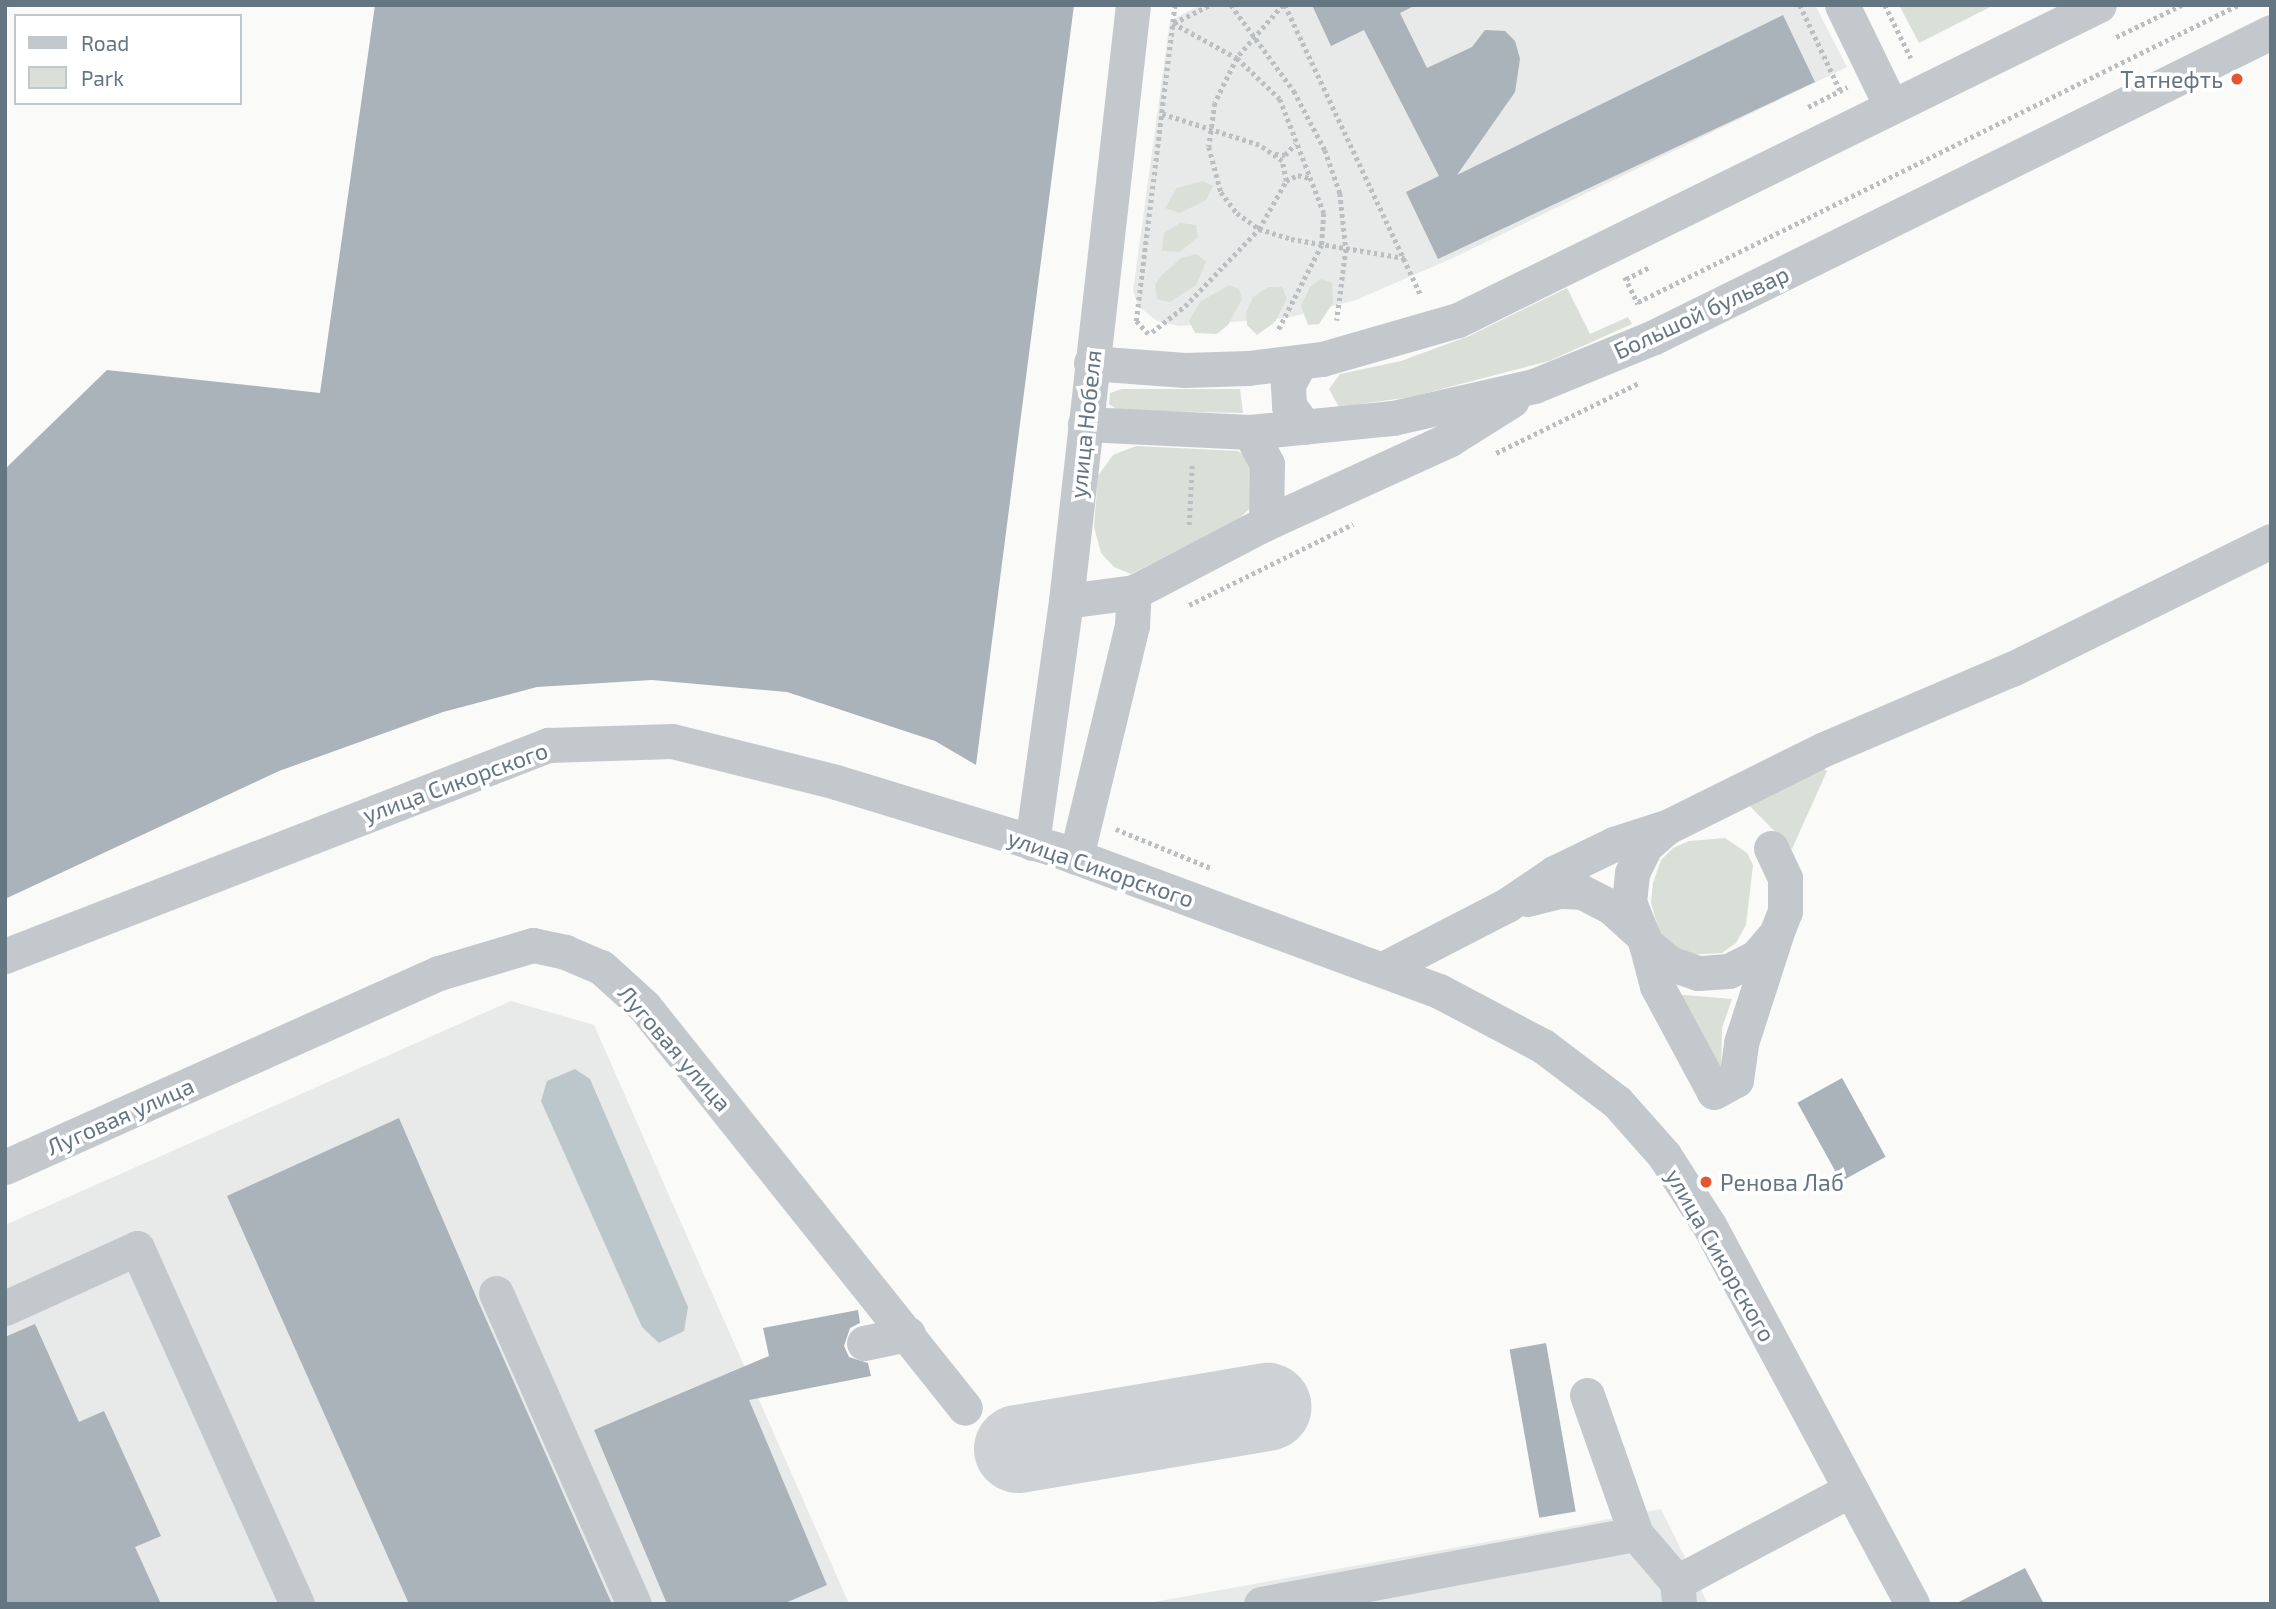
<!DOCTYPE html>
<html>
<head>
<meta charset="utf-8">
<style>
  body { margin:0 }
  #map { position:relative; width:2276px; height:1609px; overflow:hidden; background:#fafaf8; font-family:"Exo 2",sans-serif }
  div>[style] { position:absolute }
  .built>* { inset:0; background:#e8e9e9 }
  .green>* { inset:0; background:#dadfd7 }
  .water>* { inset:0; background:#bbc7cb }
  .taxiway>* { height:88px; margin:-44px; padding:0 44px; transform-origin:44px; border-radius:44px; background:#ced2d4 }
  .building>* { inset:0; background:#aab3b9; transform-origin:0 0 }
  .path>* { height:4.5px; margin-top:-2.25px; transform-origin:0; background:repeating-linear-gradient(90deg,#bbbfc2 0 3.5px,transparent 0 7px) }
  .minor>* { height:35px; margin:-17.5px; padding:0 17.5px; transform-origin:17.5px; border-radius:17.5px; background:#c3c8cc }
  .dots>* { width:19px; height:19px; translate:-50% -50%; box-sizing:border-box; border:4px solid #fff; border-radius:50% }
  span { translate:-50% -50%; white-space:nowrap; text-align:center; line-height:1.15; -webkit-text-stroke:7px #fff; paint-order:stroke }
  .poi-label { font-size:23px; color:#657683 }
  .right { translate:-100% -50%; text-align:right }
  .left { translate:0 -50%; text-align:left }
  .street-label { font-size:23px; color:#657683 }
  .frame { position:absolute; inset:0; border:7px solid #657683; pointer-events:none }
  .legend { position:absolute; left:14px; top:14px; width:228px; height:91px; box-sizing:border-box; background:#fff; border:2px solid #c1c8cd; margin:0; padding:9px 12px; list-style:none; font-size:21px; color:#657683 }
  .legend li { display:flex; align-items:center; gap:14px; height:35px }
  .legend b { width:35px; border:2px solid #c1c8cd }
</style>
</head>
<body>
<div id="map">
  <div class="built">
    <div style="clip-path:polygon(1200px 5px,1815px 5px,1847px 67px,1453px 258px,1356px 300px,1287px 318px,1179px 326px,1157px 321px,1138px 306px,1133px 291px,1170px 21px)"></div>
    <div style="clip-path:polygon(511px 1001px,594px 1025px,849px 1604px,5px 1604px,5px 1225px)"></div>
    <div style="clip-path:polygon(1661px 1509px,1708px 1604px,1143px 1604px,1531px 1534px)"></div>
  </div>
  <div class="green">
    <div style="clip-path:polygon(1899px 5px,1994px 5px,1919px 43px)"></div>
    <div style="clip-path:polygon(1203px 181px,1213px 186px,1206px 200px,1180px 213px,1165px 208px,1177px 188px)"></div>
    <div style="clip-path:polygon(1180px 223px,1196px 225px,1198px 237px,1179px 252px,1162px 251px,1164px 233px)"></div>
    <div style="clip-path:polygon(1197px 254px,1206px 262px,1196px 285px,1170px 302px,1157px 299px,1155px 285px,1162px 275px,1181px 258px)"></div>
    <div style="clip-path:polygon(1321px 279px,1332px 283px,1333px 303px,1319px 324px,1308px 325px,1301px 306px,1310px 287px)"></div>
    <div style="clip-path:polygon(1229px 285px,1239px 289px,1242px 299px,1228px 325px,1217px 334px,1195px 333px,1189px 321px,1200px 302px)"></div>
    <div style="clip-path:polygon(1268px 287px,1282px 287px,1287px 298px,1275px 322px,1257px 335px,1247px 325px,1246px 313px,1253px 297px)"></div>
    <div style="clip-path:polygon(1567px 288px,1590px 334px,1628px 317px,1632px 324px,1549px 361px,1411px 397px,1339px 407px,1329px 389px,1340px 374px,1401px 361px,1469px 336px)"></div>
    <div style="clip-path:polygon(1122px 389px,1240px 389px,1243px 413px,1118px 410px,1109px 404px,1110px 393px)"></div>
    <div style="clip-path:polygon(1136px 446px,1238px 451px,1252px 460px,1252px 506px,1239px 519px,1131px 574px,1114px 567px,1101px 553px,1094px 527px,1098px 476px,1113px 455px)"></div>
    <div style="clip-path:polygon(1820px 765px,1827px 771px,1792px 849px,1742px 798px)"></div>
    <div style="clip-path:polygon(1725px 838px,1747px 853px,1753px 865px,1746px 925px,1736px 943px,1722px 953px,1686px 955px,1660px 934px,1651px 903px,1653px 883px,1661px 860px,1673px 848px,1689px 841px)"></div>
    <div style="clip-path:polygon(1673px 994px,1732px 999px,1722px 1028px,1721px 1071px)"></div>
  </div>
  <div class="water">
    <div style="clip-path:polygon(575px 1069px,590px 1079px,688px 1307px,684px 1331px,659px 1343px,642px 1327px,541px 1101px,547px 1081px)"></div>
  </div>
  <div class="taxiway">
    <div style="left:1018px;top:1449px;width:253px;rotate:-9.6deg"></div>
  </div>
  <div class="building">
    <div style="clip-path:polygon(375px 5px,1074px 5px,976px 765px,935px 741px,787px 692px,652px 680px,537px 687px,443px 712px,279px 771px,5px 899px,5px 469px,107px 370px,320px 393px)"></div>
    <div style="clip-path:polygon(1312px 5px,1416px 5px,1400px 13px,1427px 68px,1472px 47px,1485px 30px,1505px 31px,1515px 41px,1520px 59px,1515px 92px,1457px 175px,1783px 15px,1815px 82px,1438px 259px,1406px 192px,1439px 176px,1364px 30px,1331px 46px)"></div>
    <div style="left:1842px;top:1078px;width:90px;height:51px;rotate:61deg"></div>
    <div style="clip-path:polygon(399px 1118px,478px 1301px,612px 1604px,409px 1604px,227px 1196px)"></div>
    <div style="clip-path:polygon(858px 1310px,860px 1323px,850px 1328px,844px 1346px,849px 1357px,868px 1363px,871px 1376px,749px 1400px,827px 1585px,783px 1604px,667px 1604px,594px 1430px,769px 1356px,763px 1328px)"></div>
    <div style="clip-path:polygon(35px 1324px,79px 1422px,104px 1411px,161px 1536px,135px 1547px,161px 1604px,5px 1604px,5px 1337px)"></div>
    <div style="left:1546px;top:1343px;width:171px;height:37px;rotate:80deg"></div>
    <div style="clip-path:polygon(2025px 1568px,2044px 1604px,1955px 1604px)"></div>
  </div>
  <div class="path">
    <div style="left:1231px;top:5px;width:107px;rotate:53.8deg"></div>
    <div style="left:1294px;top:91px;width:67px;rotate:62.3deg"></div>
    <div style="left:1325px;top:150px;width:46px;rotate:70.8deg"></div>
    <div style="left:1340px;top:193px;width:56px;rotate:83.9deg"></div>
    <div style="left:1346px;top:249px;width:72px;rotate:97.2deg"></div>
    <div style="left:1283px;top:5px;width:70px;rotate:131deg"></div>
    <div style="left:1237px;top:58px;width:50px;rotate:116.1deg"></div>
    <div style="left:1215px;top:103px;width:44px;rotate:97.8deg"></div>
    <div style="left:1209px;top:147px;width:47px;rotate:75.1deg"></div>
    <div style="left:1221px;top:192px;width:26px;rotate:53deg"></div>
    <div style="left:1237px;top:213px;width:27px;rotate:36deg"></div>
    <div style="left:1259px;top:229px;width:34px;rotate:17deg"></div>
    <div style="left:1291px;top:239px;width:115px;rotate:9.5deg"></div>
    <div style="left:1285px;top:5px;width:320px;rotate:64.9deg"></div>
    <div style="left:1800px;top:5px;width:94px;rotate:64.8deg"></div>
    <div style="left:1885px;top:5px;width:59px;rotate:63.9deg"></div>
    <div style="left:1173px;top:23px;width:73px;rotate:28.7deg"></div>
    <div style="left:1237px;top:58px;width:59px;rotate:43.6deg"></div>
    <div style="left:1280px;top:99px;width:122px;rotate:68.9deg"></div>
    <div style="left:1324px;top:213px;width:32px;rotate:94deg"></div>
    <div style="left:1322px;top:245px;width:97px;rotate:117.1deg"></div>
    <div style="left:1174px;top:23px;width:40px;rotate:-26.6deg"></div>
    <div style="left:2116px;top:37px;width:73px;rotate:-25.9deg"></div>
    <div style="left:1808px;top:107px;width:44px;rotate:-27.1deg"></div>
    <div style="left:1275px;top:154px;width:10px;rotate:6deg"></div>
    <div style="left:1285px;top:155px;width:15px;rotate:-48deg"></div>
    <div style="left:1286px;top:181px;width:13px;rotate:-27deg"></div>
    <div style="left:1298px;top:175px;width:11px;rotate:15deg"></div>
    <div style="left:1625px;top:277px;width:30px;rotate:64deg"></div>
    <div style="left:1626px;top:279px;width:27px;rotate:-27deg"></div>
    <div style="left:1638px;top:302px;width:669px;rotate:-26.34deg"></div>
    <div style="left:1152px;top:332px;width:42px;rotate:-38.2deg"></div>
    <div style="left:1185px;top:306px;width:107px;rotate:-46.1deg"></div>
    <div style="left:1259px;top:229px;width:55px;rotate:-60.6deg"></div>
    <div style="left:1286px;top:181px;width:20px;rotate:-101deg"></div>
    <div style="left:1282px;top:161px;width:28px;rotate:-145deg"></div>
    <div style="left:1259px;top:145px;width:102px;rotate:-162.3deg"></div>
    <div style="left:1148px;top:334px;width:18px;rotate:-133deg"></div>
    <div style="left:1136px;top:321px;width:318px;rotate:-83deg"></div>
    <div style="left:1496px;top:453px;width:159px;rotate:-26.1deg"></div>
    <div style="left:1189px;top:525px;width:61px;rotate:-87.2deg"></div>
    <div style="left:1189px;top:605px;width:183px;rotate:-26.3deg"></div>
    <div style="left:1116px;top:829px;width:103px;rotate:22.3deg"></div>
  </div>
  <div class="minor">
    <div style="left:1842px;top:5px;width:112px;rotate:64.1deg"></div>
    <div style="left:1300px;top:362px;width:26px;rotate:118deg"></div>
    <div style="left:1288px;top:385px;width:21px;rotate:87deg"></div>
    <div style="left:1289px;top:406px;width:26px;rotate:53deg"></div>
    <div style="left:1091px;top:363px;width:94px;rotate:4.3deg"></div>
    <div style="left:1185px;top:370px;width:63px;rotate:-1.8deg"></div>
    <div style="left:1248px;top:368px;width:75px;rotate:-6.9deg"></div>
    <div style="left:1322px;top:359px;width:141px;rotate:-16deg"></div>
    <div style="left:1458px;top:320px;width:714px;rotate:-26.17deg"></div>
    <div style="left:1085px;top:424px;width:165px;rotate:2.8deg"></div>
    <div style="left:1250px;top:432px;width:144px;rotate:-5.6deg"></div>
    <div style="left:1393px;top:418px;width:145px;rotate:-12.8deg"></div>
    <div style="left:1534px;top:386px;width:130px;rotate:-22.2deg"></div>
    <div style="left:1654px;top:337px;width:688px;rotate:-26.3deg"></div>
    <div style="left:1250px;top:432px;width:36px;rotate:62deg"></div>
    <div style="left:1267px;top:464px;width:59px;rotate:91deg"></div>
    <div style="left:1066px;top:601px;width:69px;rotate:-7.5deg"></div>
    <div style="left:1134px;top:592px;width:149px;rotate:-27.6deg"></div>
    <div style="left:1266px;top:523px;width:202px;rotate:-24.5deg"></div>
    <div style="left:1450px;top:439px;width:73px;rotate:-32.2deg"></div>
    <div style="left:1032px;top:843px;width:244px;rotate:-82deg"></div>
    <div style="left:1066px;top:601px;width:600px;rotate:-83.59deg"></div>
    <div style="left:1771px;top:848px;width:33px;rotate:65deg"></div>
    <div style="left:1785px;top:878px;width:33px;rotate:90deg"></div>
    <div style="left:1785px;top:911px;width:25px;rotate:111deg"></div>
    <div style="left:1776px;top:934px;width:30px;rotate:131deg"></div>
    <div style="left:1756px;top:957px;width:31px;rotate:153deg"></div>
    <div style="left:1728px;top:971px;width:30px;rotate:176deg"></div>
    <div style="left:1698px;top:973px;width:31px;rotate:-161deg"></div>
    <div style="left:1669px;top:963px;width:30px;rotate:-140deg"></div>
    <div style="left:1646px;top:944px;width:45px;rotate:-112deg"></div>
    <div style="left:1629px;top:902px;width:29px;rotate:-84deg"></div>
    <div style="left:1632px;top:873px;width:30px;rotate:-64deg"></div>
    <div style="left:1645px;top:846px;width:29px;rotate:-41deg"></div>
    <div style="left:1667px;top:827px;width:175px;rotate:-26.4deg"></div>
    <div style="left:1824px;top:749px;width:204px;rotate:-23.1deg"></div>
    <div style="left:2012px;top:669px;width:289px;rotate:-26.3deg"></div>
    <div style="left:1076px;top:857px;width:239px;rotate:-76.4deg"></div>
    <div style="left:1132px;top:625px;width:33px;rotate:-87deg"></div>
    <div style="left:1527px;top:899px;width:33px;rotate:-14deg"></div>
    <div style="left:1559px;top:891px;width:23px;rotate:2deg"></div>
    <div style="left:1582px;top:892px;width:31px;rotate:27deg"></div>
    <div style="left:1610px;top:906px;width:38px;rotate:42deg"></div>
    <div style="left:1646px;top:944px;width:43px;rotate:75.3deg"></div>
    <div style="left:1657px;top:986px;width:120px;rotate:61.7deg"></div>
    <div style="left:1714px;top:1092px;width:25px;rotate:-29deg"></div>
    <div style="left:1736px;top:1080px;width:37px;rotate:-82deg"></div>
    <div style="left:1741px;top:1043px;width:110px;rotate:-72.1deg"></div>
    <div style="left:5px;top:956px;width:583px;rotate:-21.24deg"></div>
    <div style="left:548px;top:745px;width:124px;rotate:-1.8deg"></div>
    <div style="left:672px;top:741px;width:169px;rotate:14deg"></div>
    <div style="left:836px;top:782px;width:229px;rotate:17deg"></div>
    <div style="left:1055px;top:849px;width:409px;rotate:20.3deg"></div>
    <div style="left:1439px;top:991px;width:118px;rotate:27.9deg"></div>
    <div style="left:1543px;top:1046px;width:93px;rotate:37.1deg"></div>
    <div style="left:1617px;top:1102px;width:71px;rotate:48.4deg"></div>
    <div style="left:1664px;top:1155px;width:83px;rotate:57.3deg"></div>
    <div style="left:1709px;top:1225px;width:430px;rotate:61.8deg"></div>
    <div style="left:1383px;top:969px;width:140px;rotate:-27.3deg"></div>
    <div style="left:1507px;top:905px;width:57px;rotate:-34.2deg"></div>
    <div style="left:1554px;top:873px;width:67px;rotate:-25.8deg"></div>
    <div style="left:1614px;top:844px;width:52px;rotate:-18.1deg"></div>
    <div style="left:5px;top:1167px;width:475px;rotate:-24.1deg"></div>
    <div style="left:439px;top:973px;width:98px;rotate:-16.6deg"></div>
    <div style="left:533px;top:945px;width:33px;rotate:12deg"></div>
    <div style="left:565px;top:952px;width:39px;rotate:23deg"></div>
    <div style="left:601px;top:967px;width:58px;rotate:42.2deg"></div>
    <div style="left:644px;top:1006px;width:514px;rotate:51.39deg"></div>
    <div style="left:496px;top:1293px;width:340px;rotate:66.1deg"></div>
    <div style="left:5px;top:1308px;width:145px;rotate:-24.4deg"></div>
    <div style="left:137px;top:1248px;width:390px;rotate:65.8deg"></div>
    <div style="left:864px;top:1343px;width:45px;rotate:-11.6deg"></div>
    <div style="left:1587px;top:1395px;width:147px;rotate:70.6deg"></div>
    <div style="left:1679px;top:1603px;width:21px;rotate:-95deg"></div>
    <div style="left:1677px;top:1582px;width:196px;rotate:-28deg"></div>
    <div style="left:1261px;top:1604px;width:381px;rotate:-10.6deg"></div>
    <div style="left:1636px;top:1534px;width:63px;rotate:49.5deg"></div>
  </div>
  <div class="dots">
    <div style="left:2237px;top:79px;background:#e4572e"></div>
    <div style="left:1706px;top:1182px;background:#e4572e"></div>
  </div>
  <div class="poi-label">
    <span class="right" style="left:2223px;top:79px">Татнефть</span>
    <span class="left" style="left:1720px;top:1182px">Ренова Лаб</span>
  </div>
  <div class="street-label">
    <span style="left:1701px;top:312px;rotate:-25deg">Большой бульвар</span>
    <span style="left:1085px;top:424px;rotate:-84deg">улица Нобеля</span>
    <span style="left:455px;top:782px;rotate:-20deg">улица Сикорского</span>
    <span style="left:1101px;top:868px;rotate:19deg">улица Сикорского</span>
    <span style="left:675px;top:1048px;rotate:49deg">Луговая улица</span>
    <span style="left:120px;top:1116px;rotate:-24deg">Луговая улица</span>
    <span style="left:1721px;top:1255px;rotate:60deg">улица Сикорского</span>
  </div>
  <div class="frame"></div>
  <ul class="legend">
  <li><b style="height:9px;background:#c3c8cc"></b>Road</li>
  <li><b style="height:19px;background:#dadfd7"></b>Park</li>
  </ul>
</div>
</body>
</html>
